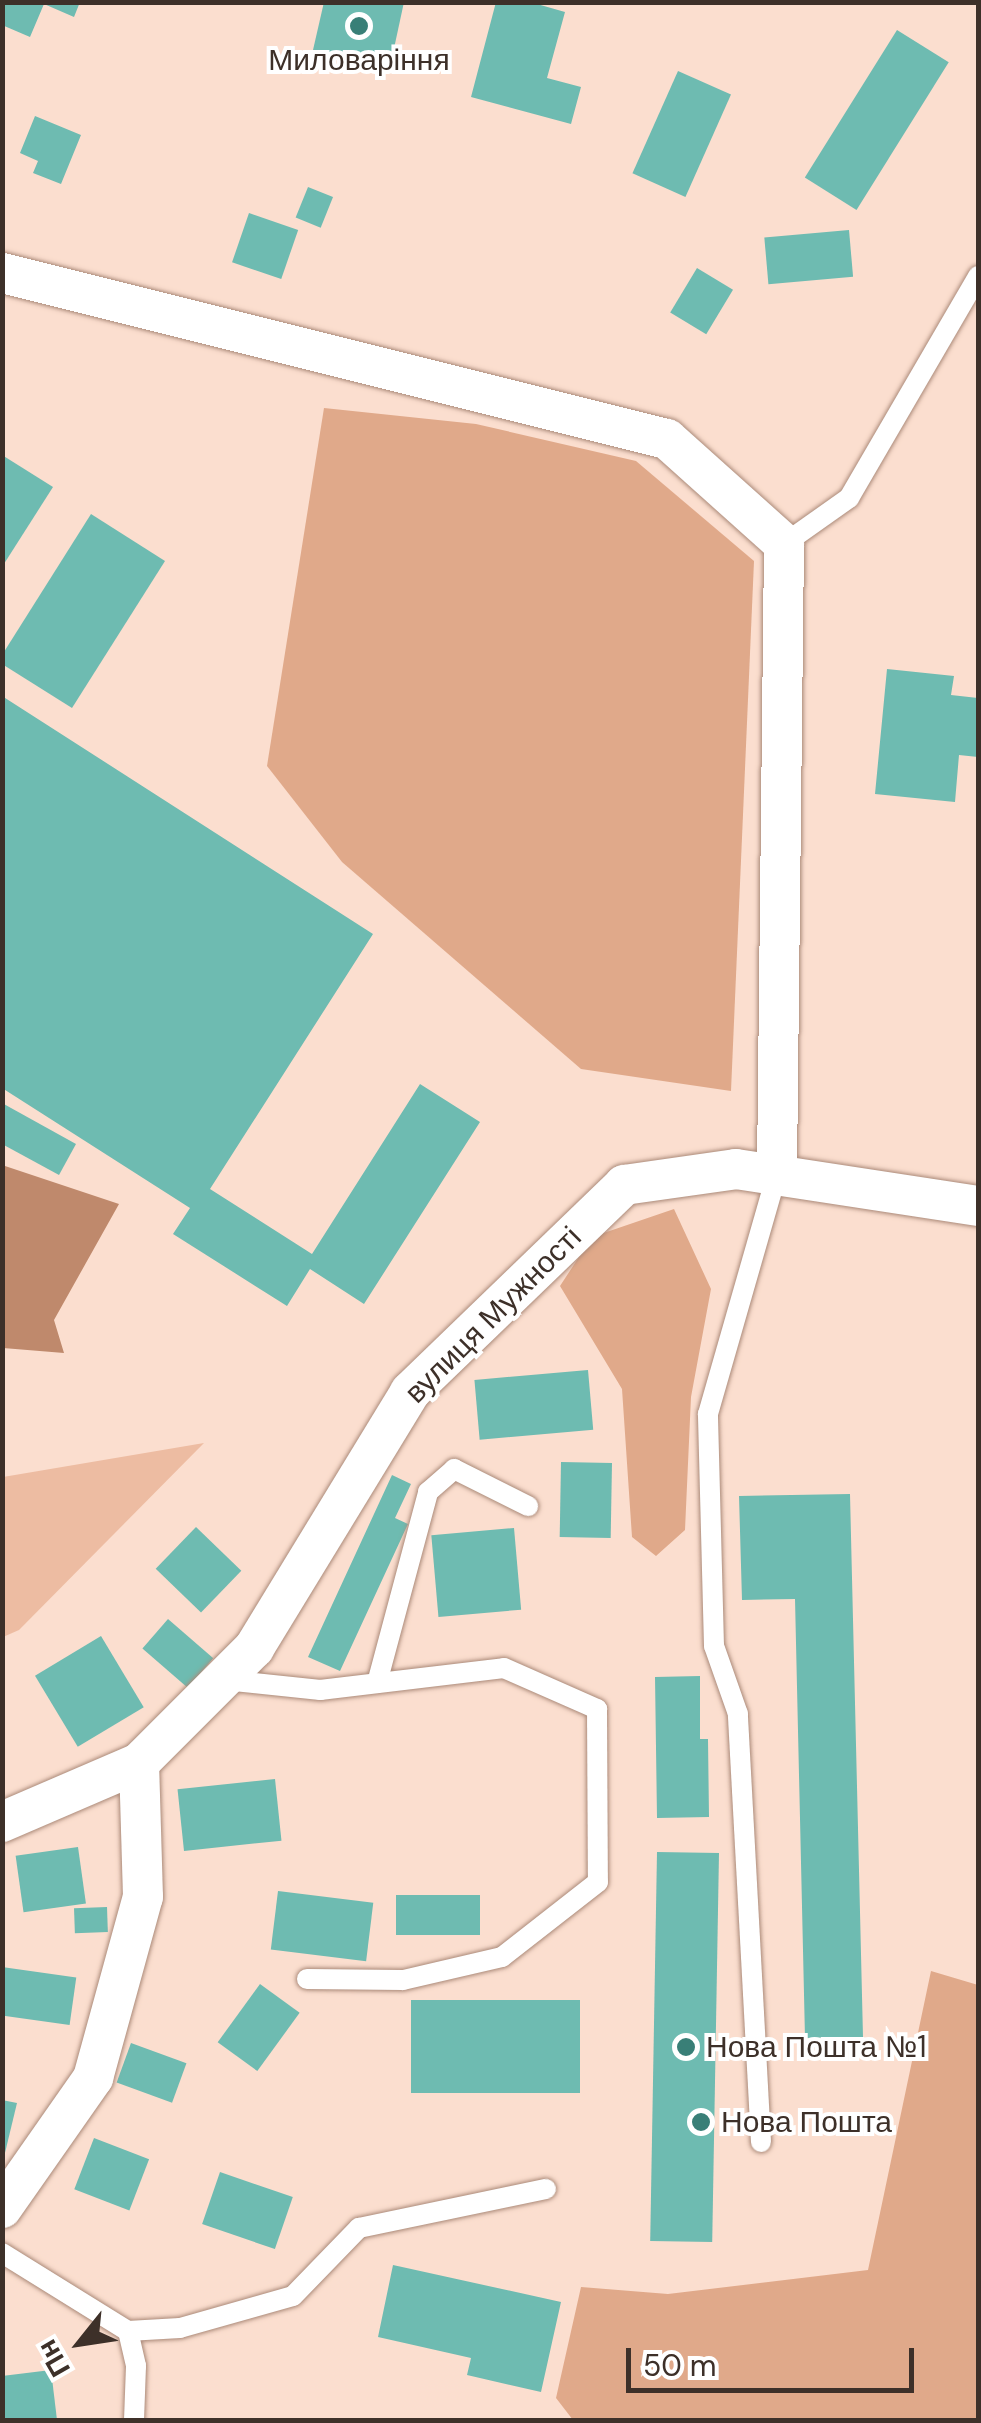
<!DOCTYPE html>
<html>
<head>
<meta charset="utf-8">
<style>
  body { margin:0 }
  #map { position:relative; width:981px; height:2423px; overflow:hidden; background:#fbdecf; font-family:"DM Sans",sans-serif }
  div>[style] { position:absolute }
  .green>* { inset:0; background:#edbca2 }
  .forest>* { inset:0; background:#e0a98a }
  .water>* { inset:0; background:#bf896c }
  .building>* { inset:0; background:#6ebbb1; transform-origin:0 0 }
  .roads { filter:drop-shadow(0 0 2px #ab8a79) drop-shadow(0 0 2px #ab8a79) }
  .lane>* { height:20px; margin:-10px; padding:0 10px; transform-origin:10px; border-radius:10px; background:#fff }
  .street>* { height:40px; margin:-20px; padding:0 20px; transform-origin:20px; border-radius:20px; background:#fff }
  .dots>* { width:28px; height:28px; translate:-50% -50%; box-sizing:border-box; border:5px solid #fff; border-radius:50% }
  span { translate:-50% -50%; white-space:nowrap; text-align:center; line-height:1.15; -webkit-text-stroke:8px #fff; paint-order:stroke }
  .poi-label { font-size:30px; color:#3d3029 }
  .left { translate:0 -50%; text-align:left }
  .street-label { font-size:30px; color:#3d3029 }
  .frame { position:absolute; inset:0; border:5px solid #3d3029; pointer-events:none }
  .north { position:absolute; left:30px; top:2293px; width:100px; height:100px; -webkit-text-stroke:8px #fff; paint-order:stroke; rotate:240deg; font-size:28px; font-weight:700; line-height:40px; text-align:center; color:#3d3029 }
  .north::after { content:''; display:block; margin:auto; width:35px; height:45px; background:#3d3029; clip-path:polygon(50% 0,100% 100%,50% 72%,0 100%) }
  .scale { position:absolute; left:626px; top:2348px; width:288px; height:45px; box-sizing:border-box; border:5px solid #3d3029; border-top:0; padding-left:12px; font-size:30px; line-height:35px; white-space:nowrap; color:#3d3029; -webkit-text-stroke:8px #fff; paint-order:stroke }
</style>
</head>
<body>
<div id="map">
  <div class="green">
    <div style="clip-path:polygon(204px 1443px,19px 1630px,3px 1637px,3px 1477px)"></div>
  </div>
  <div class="forest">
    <div style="clip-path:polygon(324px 408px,476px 424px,636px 461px,754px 561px,731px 1091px,581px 1069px,342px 862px,267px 766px)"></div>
    <div style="clip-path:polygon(674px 1209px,711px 1289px,691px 1397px,685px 1530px,656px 1556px,632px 1537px,622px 1389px,560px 1286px,592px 1237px)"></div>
    <div style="clip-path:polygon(931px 1971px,978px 1985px,978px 2420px,573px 2420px,556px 2398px,581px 2287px,668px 2294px,868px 2270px)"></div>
  </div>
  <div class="water">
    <div style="clip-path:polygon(2px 1165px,119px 1204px,54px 1320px,64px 1353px,3px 1348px)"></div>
  </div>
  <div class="building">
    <div style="clip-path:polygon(2px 2px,80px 2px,74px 17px,44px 4px,30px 37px,2px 25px)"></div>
    <div style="clip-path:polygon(324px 2px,404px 2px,390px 67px,313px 50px)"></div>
    <div style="clip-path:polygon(496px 2px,530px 2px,565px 12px,547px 78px,581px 87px,571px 124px,471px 97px)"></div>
    <div style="left:897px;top:30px;width:61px;height:174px;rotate:32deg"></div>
    <div style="left:678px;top:71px;width:58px;height:112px;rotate:24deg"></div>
    <div style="clip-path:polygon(35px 116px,81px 135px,61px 184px,33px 173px,38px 161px,20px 153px)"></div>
    <div style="left:308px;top:187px;width:27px;height:33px;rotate:22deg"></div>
    <div style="left:249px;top:213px;width:52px;height:52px;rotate:19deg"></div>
    <div style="left:849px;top:230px;width:47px;height:85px;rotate:85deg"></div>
    <div style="left:697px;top:268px;width:42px;height:52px;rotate:31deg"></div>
    <div style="clip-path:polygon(2px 455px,53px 487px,2px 567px)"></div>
    <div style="clip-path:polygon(91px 514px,165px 561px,72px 708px,2px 664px,2px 655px)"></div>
    <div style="clip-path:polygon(887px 669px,954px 676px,951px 695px,978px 698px,978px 757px,959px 755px,955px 802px,875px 794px)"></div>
    <div style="clip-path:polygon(2px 696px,373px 934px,210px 1189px,312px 1254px,420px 1084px,480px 1122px,364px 1304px,310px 1269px,287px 1306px,173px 1234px,190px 1208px,2px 1088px)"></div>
    <div style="clip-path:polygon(2px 1103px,76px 1144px,59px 1175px,2px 1144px)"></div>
    <div style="left:588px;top:1370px;width:60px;height:114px;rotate:85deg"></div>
    <div style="left:561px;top:1462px;width:51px;height:75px;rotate:1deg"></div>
    <div style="clip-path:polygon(392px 1475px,411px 1484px,395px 1518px,408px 1524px,340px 1671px,308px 1657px)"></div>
    <div style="clip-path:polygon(850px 1494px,863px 2037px,805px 2038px,795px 1599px,742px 1600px,739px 1496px)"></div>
    <div style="left:196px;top:1527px;width:63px;height:58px;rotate:44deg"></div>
    <div style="left:514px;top:1528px;width:82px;height:83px;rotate:85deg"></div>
    <div style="left:168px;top:1619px;width:60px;height:39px;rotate:41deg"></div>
    <div style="left:101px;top:1636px;width:83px;height:77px;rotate:59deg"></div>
    <div style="clip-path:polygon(700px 1676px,700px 1739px,708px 1739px,709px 1817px,657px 1818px,655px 1677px)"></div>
    <div style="left:275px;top:1779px;width:62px;height:98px;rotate:84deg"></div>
    <div style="left:78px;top:1847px;width:57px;height:63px;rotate:82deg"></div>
    <div style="left:657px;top:1852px;width:62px;height:389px;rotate:1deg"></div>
    <div style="left:278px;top:1891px;width:96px;height:59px;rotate:7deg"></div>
    <div style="left:396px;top:1895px;width:84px;height:40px"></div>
    <div style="left:107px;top:1907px;width:25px;height:33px;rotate:88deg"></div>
    <div style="left:2px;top:1967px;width:75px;height:48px;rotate:8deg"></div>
    <div style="left:260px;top:1984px;width:49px;height:72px;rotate:36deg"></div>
    <div style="left:580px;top:2000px;width:93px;height:169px;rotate:90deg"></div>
    <div style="left:131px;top:2043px;width:59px;height:42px;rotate:20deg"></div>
    <div style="clip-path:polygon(2px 2100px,17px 2103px,4px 2157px,2px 2157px)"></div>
    <div style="left:94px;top:2138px;width:59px;height:55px;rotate:21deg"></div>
    <div style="left:220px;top:2172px;width:77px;height:55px;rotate:19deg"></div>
    <div style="clip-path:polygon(393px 2265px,561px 2302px,541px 2392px,467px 2375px,471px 2358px,378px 2337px)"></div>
    <div style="clip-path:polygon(51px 2370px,57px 2420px,2px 2420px,2px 2376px)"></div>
  </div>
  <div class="roads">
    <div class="lane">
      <div style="left:784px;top:544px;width:80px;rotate:-35.3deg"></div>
      <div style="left:849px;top:498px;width:257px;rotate:-59.8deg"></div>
      <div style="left:225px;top:1680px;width:96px;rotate:6deg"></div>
      <div style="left:320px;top:1690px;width:185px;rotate:-6.8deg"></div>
      <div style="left:504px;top:1668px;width:102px;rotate:23.8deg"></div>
      <div style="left:597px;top:1709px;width:173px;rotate:89.7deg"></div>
      <div style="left:598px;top:1882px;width:122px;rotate:142deg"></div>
      <div style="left:502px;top:1957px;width:102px;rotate:166.9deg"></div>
      <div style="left:403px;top:1980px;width:96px;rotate:-179.4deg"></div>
      <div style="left:377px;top:1683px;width:198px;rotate:-75deg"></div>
      <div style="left:428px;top:1492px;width:35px;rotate:-41deg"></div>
      <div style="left:454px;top:1469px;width:83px;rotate:26.6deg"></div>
      <div style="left:761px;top:2142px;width:429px;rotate:-93.1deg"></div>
      <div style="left:738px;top:1714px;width:72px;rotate:-109.4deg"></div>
      <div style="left:714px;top:1646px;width:232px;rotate:-91.5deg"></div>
      <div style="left:708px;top:1414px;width:250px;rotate:-74deg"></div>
      <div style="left:2px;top:2253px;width:148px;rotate:31.8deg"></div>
      <div style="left:128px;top:2331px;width:36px;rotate:77deg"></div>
      <div style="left:136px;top:2366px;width:54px;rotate:92.1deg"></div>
      <div style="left:128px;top:2331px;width:52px;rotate:-3.3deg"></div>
      <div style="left:180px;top:2328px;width:117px;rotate:-15.8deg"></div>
      <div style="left:293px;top:2296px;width:95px;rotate:-45.9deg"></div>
      <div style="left:359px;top:2228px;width:191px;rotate:-11.8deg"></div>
    </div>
    <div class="street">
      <div style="left:2px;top:273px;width:685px;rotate:14.02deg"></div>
      <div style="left:667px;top:439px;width:157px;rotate:41.9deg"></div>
      <div style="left:784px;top:544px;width:630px;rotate:90.64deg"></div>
      <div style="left:2px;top:1822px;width:149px;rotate:-23.3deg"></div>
      <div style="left:139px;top:1763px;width:163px;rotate:-45deg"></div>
      <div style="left:254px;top:1648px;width:300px;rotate:-58.6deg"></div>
      <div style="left:410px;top:1392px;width:298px;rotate:-44deg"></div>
      <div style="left:624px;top:1185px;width:113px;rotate:-8.1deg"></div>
      <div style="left:736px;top:1169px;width:245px;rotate:8.7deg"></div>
      <div style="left:2px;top:2208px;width:159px;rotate:-55deg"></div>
      <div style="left:93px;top:2078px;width:188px;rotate:-74.6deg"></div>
      <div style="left:143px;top:1897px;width:134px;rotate:-91.7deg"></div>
    </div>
  </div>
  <div class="dots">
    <div style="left:359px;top:26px;background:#397f77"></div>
    <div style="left:686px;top:2047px;background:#397f77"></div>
    <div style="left:701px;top:2122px;background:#397f77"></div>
  </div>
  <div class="poi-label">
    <span style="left:359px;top:60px">Миловаріння</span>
    <span class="left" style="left:706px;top:2047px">Нова Пошта №1</span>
    <span class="left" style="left:721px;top:2122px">Нова Пошта</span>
  </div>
  <div class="street-label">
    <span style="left:493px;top:1315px;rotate:-45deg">вулиця Мужності</span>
  </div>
  <div class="frame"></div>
  <div class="north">Пн</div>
  <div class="scale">50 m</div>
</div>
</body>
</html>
